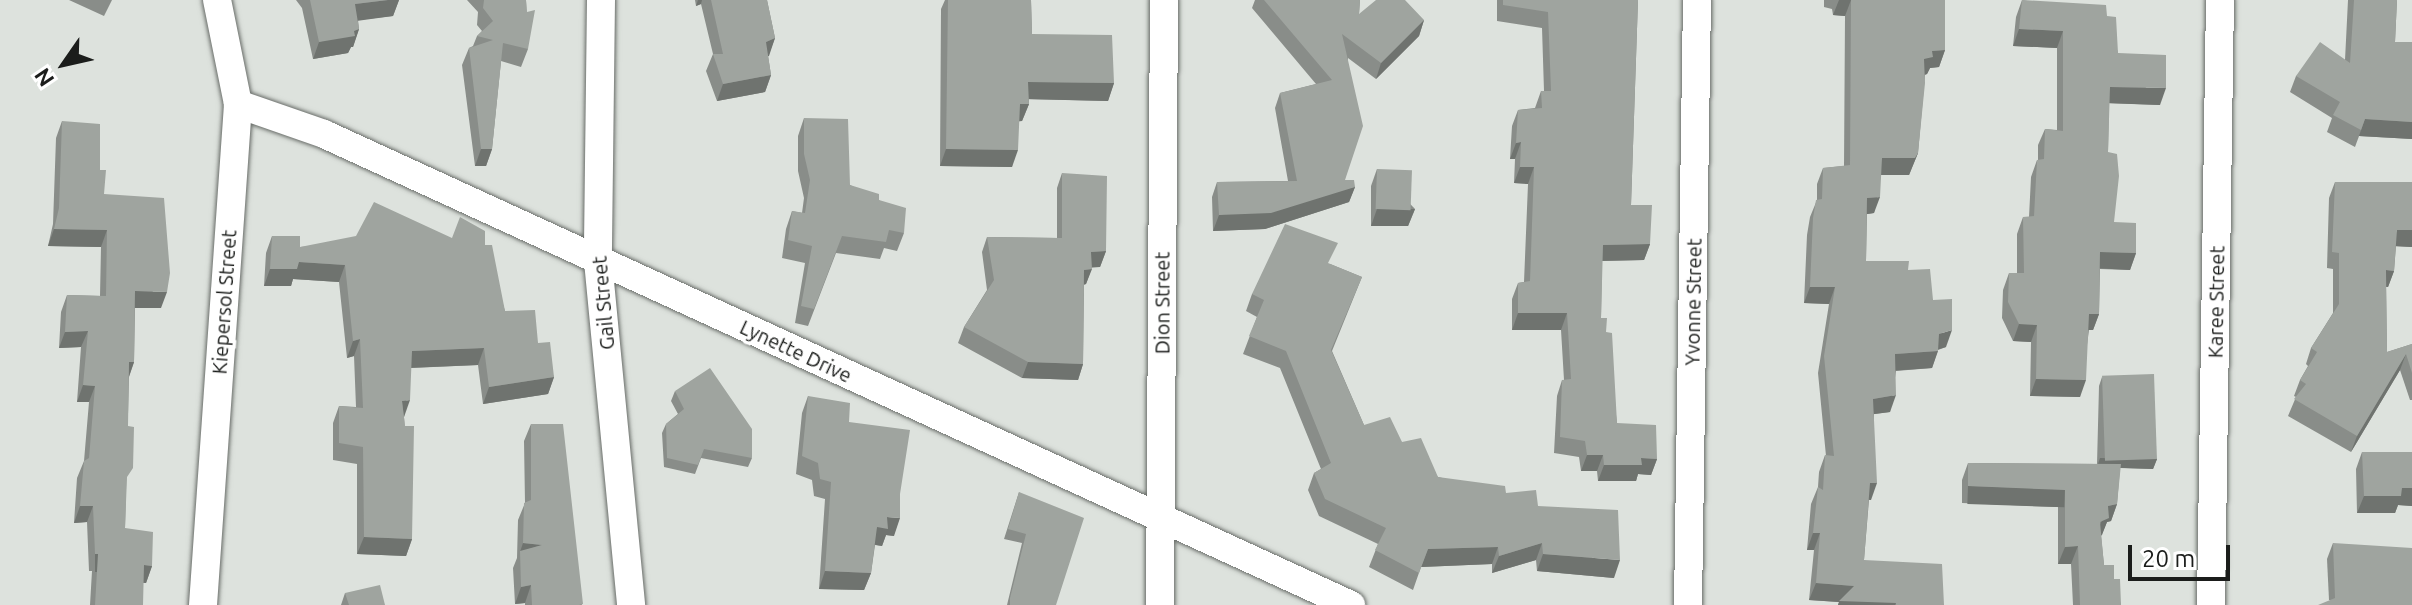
<!DOCTYPE html>
<html>
<head>
<meta charset="utf-8">
<style>
  body { margin:0 }
  #map { position:relative; width:2412px; height:605px; overflow:hidden; background:#dde2dd; font-family:Ubuntu,sans-serif }
  div>[style] { position:absolute }
  .roads { filter:drop-shadow(0 0 2px #696d69) drop-shadow(0 0 2px #696d69) }
  .street>* { height:28px; margin:-14px; padding:0 14px; transform-origin:14px; border-radius:14px; background:#fff }
  .wall>* { inset:0; background:#898d89 }
  .shaded-wall>* { inset:0; background:#6f736f; transform-origin:0 0 }
  .building>* { inset:0; background:#9fa49f; transform-origin:0 0 }
  span { translate:-50% -50%; white-space:nowrap; text-align:center; line-height:1.15; -webkit-text-stroke:7px #fff; paint-order:stroke }
  .street-label { font-size:20px; color:#1b1d1b }
  .north { position:absolute; left:24px; top:24px; width:80px; height:80px; -webkit-text-stroke:6px #fff; paint-order:stroke; rotate:236deg; font-size:22px; font-weight:700; line-height:32px; text-align:center; color:#1b1d1b }
  .north::after { content:''; display:block; margin:auto; width:28px; height:36px; background:#1b1d1b; clip-path:polygon(50% 0,100% 100%,50% 72%,0 100%) }
  .scale { position:absolute; left:2128px; top:545px; width:102px; height:36px; box-sizing:border-box; border:4px solid #1b1d1b; border-top:0; padding-left:10px; font-size:24px; line-height:28px; white-space:nowrap; color:#1b1d1b; -webkit-text-stroke:6px #fff; paint-order:stroke }
</style>
</head>
<body>
<div id="map">
  <div class="roads">
    <div class="street">
      <div style="left:601px;top:0;width:261px;rotate:90.7deg"></div>
      <div style="left:598px;top:261px;width:346px;rotate:84.5deg"></div>
      <div style="left:238px;top:104px;width:91px;rotate:19.2deg"></div>
      <div style="left:324px;top:134px;width:1130px;rotate:24.64deg"></div>
      <div style="left:203px;top:605px;width:502px;rotate:-86deg"></div>
      <div style="left:238px;top:104px;width:106px;rotate:-101.4deg"></div>
      <div style="left:1160px;top:605px;width:605px;rotate:-89.62deg"></div>
      <div style="left:1688px;top:605px;width:605px;rotate:-89.15deg"></div>
      <div style="left:2211px;top:605px;width:605px;rotate:-89.15deg"></div>
    </div>
  </div>
  <div class="wall">
    <div style="clip-path:polygon(69px 0,112px 0,104px 16px)"></div>
    <div style="clip-path:polygon(296px 0,399px 0,393px 16px,358px 20px,359px 29px,353px 47px,351px 47px,348px 53px,313px 59px,302px 8px)"></div>
    <div style="clip-path:polygon(467px 0,526px 0,528px 49px,521px 67px,501px 61px,492px 149px,486px 166px,475px 166px,462px 65px,469px 48px,473px 46px,477px 36px,482px 31px,477px 25px,478px 12px)"></div>
    <div style="clip-path:polygon(695px 0,767px 0,775px 38px,768px 56px,771px 75px,765px 92px,717px 101px,706px 71px,713px 54px,701px 4px,696px 6px)"></div>
    <div style="clip-path:polygon(945px 0,1031px 0,1032px 34px,1114px 83px,1108px 101px,1029px 99px,1029px 104px,1022px 121px,1019px 121px,1012px 167px,940px 166px,941px 9px)"></div>
    <div style="clip-path:polygon(1255px 0,1360px 0,1359px 14px,1424px 20px,1419px 36px,1376px 79px,1348px 58px,1345px 180px,1355px 187px,1349px 202px,1265px 229px,1213px 231px,1212px 197px,1217px 182px,1288px 181px,1275px 108px,1280px 93px,1316px 84px,1252px 8px)"></div>
    <div style="clip-path:polygon(1497px 0,1638px 0,1631px 205px,1650px 244px,1644px 260px,1602px 261px,1601px 318px,1606px 332px,1617px 423px,1657px 459px,1651px 475px,1638px 474px,1636px 481px,1598px 481px,1597px 471px,1581px 471px,1579px 457px,1554px 453px,1557px 396px,1562px 380px,1564px 380px,1561px 330px,1512px 330px,1512px 299px,1518px 283px,1524px 282px,1528px 184px,1514px 183px,1515px 159px,1510px 159px,1512px 126px,1518px 110px,1535px 108px,1541px 91px,1544px 91px,1542px 28px,1497px 21px)"></div>
    <div style="clip-path:polygon(1824px 0,1945px 0,1945px 50px,1939px 67px,1930px 68px,1927px 74px,1925px 75px,1918px 153px,1909px 175px,1881px 175px,1874px 213px,1867px 214px,1866px 261px,1908px 270px,1933px 300px,1946px 347px,1938px 350px,1932px 368px,1896px 371px,1890px 412px,1874px 414px,1871px 500px,1869px 500px,1864px 560px,1944px 605px,1838px 605px,1839px 602px,1809px 600px,1814px 550px,1807px 550px,1811px 504px,1818px 487px,1819px 472px,1825px 455px,1826px 456px,1818px 373px,1829px 304px,1804px 303px,1807px 235px,1810px 217px,1817px 200px,1817px 184px,1823px 168px,1844px 166px,1845px 16px,1833px 15px,1832px 9px,1824px 7px)"></div>
    <div style="clip-path:polygon(2022px 0,2107px 16px,2118px 53px,2160px 105px,2109px 103px,2108px 152px,2114px 222px,2136px 253px,2130px 270px,2100px 269px,2099px 314px,2093px 330px,2089px 330px,2080px 397px,2030px 396px,2031px 342px,2013px 341px,2002px 318px,2003px 290px,2009px 273px,2017px 273px,2017px 234px,2023px 217px,2029px 217px,2031px 177px,2037px 160px,2038px 160px,2038px 145px,2045px 129px,2057px 130px,2057px 48px,2013px 46px,2016px 17px)"></div>
    <div style="clip-path:polygon(2348px 0,2397px 0,2395px 42px,2412px 42px,2412px 139px,2359px 136px,2355px 147px,2327px 132px,2332px 118px,2290px 92px,2296px 76px,2345px 60px)"></div>
    <div style="clip-path:polygon(804px 118px,850px 185px,879px 200px,904px 233px,897px 251px,884px 248px,880px 259px,836px 253px,808px 326px,795px 323px,805px 263px,782px 258px,786px 229px,792px 211px,802px 213px,804px 198px,798px 171px,798px 136px)"></div>
    <div style="clip-path:polygon(62px 121px,100px 170px,104px 194px,161px 308px,135px 308px,134px 362px,129px 377px,125px 528px,152px 566px,146px 583px,143px 583px,143px 605px,90px 605px,92px 571px,89px 571px,87px 522px,74px 523px,77px 478px,84px 461px,89px 402px,77px 402px,81px 347px,59px 348px,61px 312px,67px 295px,100px 296px,101px 247px,48px 246px,53px 224px,56px 138px)"></div>
    <div style="clip-path:polygon(1377px 169px,1415px 209px,1408px 226px,1371px 226px,1371px 186px)"></div>
    <div style="clip-path:polygon(1062px 173px,1106px 251px,1100px 267px,1092px 267px,1086px 284px,1084px 285px,1083px 364px,1078px 380px,1022px 378px,958px 343px,964px 327px,987px 290px,982px 252px,987px 237px,1057px 238px,1057px 188px)"></div>
    <div style="clip-path:polygon(2335px 182px,2412px 247px,2396px 246px,2394px 271px,2388px 287px,2386px 287px,2387px 352px,2412px 344px,2412px 400px,2410px 400px,2400px 370px,2351px 452px,2288px 416px,2296px 397px,2294px 396px,2300px 380px,2308px 366px,2306px 364px,2311px 348px,2333px 313px,2333px 269px,2327px 268px,2329px 198px)"></div>
    <div style="clip-path:polygon(272px 236px,300px 247px,452px 238px,485px 245px,505px 311px,538px 343px,554px 377px,548px 394px,483px 404px,478px 365px,411px 368px,404px 417px,412px 539px,406px 556px,357px 554px,357px 464px,333px 460px,333px 423px,339px 406px,356px 407px,354px 356px,347px 358px,339px 282px,293px 279px,291px 286px,264px 286px,266px 253px)"></div>
    <div style="clip-path:polygon(1330px 264px,1362px 277px,1332px 351px,1364px 425px,1402px 442px,1438px 477px,1506px 493px,1538px 506px,1614px 578px,1537px 571px,1536px 560px,1492px 573px,1492px 564px,1421px 567px,1413px 590px,1369px 567px,1378px 544px,1319px 516px,1308px 490px,1314px 473px,1321px 469px,1280px 368px,1243px 354px,1257px 317px,1246px 311px,1252px 294px)"></div>
    <div style="clip-path:polygon(2102px 377px,2157px 459px,2153px 469px,2120px 468px,2117px 504px,2111px 521px,2107px 522px,2101px 536px,2104px 565px,2114px 579px,2121px 605px,2073px 605px,2071px 564px,2058px 564px,2058px 507px,1962px 503px,1962px 480px,1968px 463px,2097px 464px,2099px 386px)"></div>
    <div style="clip-path:polygon(675px 391px,752px 458px,748px 467px,701px 458px,695px 474px,664px 467px,662px 433px,666px 424px,678px 414px,671px 401px)"></div>
    <div style="clip-path:polygon(808px 396px,849px 422px,894px 536px,886px 535px,882px 546px,875px 545px,871px 573px,864px 590px,819px 589px,825px 499px,814px 496px,812px 480px,796px 474px,802px 413px)"></div>
    <div style="clip-path:polygon(531px 424px,582px 605px,525px 605px,525px 603px,515px 604px,513px 568px,517px 558px,518px 520px,525px 503px,524px 441px)"></div>
    <div style="clip-path:polygon(2362px 452px,2412px 452px,2412px 506px,2398px 505px,2395px 513px,2357px 513px,2356px 469px)"></div>
    <div style="clip-path:polygon(1019px 492px,1056px 605px,1007px 605px,1022px 543px,1004px 539px)"></div>
    <div style="clip-path:polygon(2333px 543px,2412px 605px,2329px 600px,2327px 559px)"></div>
    <div style="clip-path:polygon(345px 593px,385px 605px,341px 605px)"></div>
  </div>
  <div class="shaded-wall">
    <div style="clip-path:polygon(388px 0,399px 0,393px 16px,349px 22px,355px 4px)"></div>
    <div style="clip-path:polygon(698px 0,702px 0,701px 4px,696px 6px)"></div>
    <div style="clip-path:polygon(1839px 0,1851px 0,1845px 16px,1833px 15px)"></div>
    <div style="clip-path:polygon(1424px 20px,1419px 36px,1376px 79px,1381px 63px)"></div>
    <div style="clip-path:polygon(359px 29px,353px 47px,351px 47px,348px 53px,313px 59px,319px 42px)"></div>
    <div style="clip-path:polygon(2019px 29px,2063px 31px,2057px 48px,2013px 46px)"></div>
    <div style="clip-path:polygon(775px 38px,769px 56px,760px 59px,766px 42px)"></div>
    <div style="clip-path:polygon(1945px 50px,1939px 67px,1930px 68px,1927px 74px,1918px 76px,1924px 59px,1932px 51px)"></div>
    <div style="clip-path:polygon(771px 75px,765px 92px,717px 101px,723px 84px)"></div>
    <div style="clip-path:polygon(1028px 82px,1114px 83px,1108px 101px,1022px 99px)"></div>
    <div style="clip-path:polygon(2110px 87px,2166px 88px,2160px 105px,2103px 103px)"></div>
    <div style="clip-path:polygon(1020px 104px,1029px 104px,1022px 121px,1014px 122px)"></div>
    <div style="clip-path:polygon(2365px 119px,2412px 122px,2412px 139px,2359px 136px,2355px 147px)"></div>
    <div style="clip-path:polygon(1521px 142px,1515px 159px,1510px 159px,1516px 143px)"></div>
    <div style="clip-path:polygon(481px 149px,492px 149px,486px 166px,475px 166px)"></div>
    <div style="clip-path:polygon(946px 149px,1018px 150px,1012px 167px,940px 166px)"></div>
    <div style="clip-path:polygon(1918px 153px,1909px 175px,1876px 175px,1882px 158px)"></div>
    <div style="clip-path:polygon(1520px 167px,1534px 167px,1528px 184px,1514px 183px)"></div>
    <div style="clip-path:polygon(1355px 187px,1349px 202px,1265px 229px,1213px 231px,1219px 215px)"></div>
    <div style="clip-path:polygon(1880px 197px,1874px 213px,1861px 215px,1867px 198px)"></div>
    <div style="clip-path:polygon(1377px 209px,1415px 209px,1408px 226px,1371px 226px)"></div>
    <div style="clip-path:polygon(54px 229px,107px 230px,101px 247px,48px 246px)"></div>
    <div style="clip-path:polygon(2397px 230px,2412px 230px,2412px 247px,2391px 246px)"></div>
    <div style="clip-path:polygon(1650px 244px,1644px 260px,1597px 261px,1603px 245px)"></div>
    <div style="clip-path:polygon(1106px 251px,1100px 267px,1086px 268px,1091px 252px)"></div>
    <div style="clip-path:polygon(2100px 252px,2136px 253px,2130px 270px,2094px 268px)"></div>
    <div style="clip-path:polygon(299px 262px,345px 265px,339px 282px,293px 279px,291px 286px,264px 286px,270px 269px)"></div>
    <div style="clip-path:polygon(1092px 269px,1086px 284px,1078px 285px,1084px 270px)"></div>
    <div style="clip-path:polygon(2386px 270px,2394px 271px,2388px 287px,2380px 286px)"></div>
    <div style="clip-path:polygon(1810px 287px,1835px 287px,1829px 304px,1804px 303px)"></div>
    <div style="clip-path:polygon(135px 291px,167px 292px,161px 308px,129px 308px)"></div>
    <div style="clip-path:polygon(1518px 313px,1567px 313px,1561px 330px,1512px 330px)"></div>
    <div style="clip-path:polygon(2089px 314px,2099px 314px,2093px 330px,2083px 330px)"></div>
    <div style="clip-path:polygon(2019px 324px,2037px 325px,2031px 342px,2013px 341px)"></div>
    <div style="clip-path:polygon(1952px 330px,1946px 347px,1933px 351px,1939px 334px)"></div>
    <div style="clip-path:polygon(88px 331px,81px 347px,59px 348px,65px 332px)"></div>
    <div style="clip-path:polygon(360px 339px,354px 356px,347px 358px,353px 341px)"></div>
    <div style="clip-path:polygon(484px 348px,478px 365px,406px 368px,412px 351px)"></div>
    <div style="clip-path:polygon(1938px 351px,1932px 368px,1889px 371px,1895px 354px)"></div>
    <div style="clip-path:polygon(2406px 354px,2400px 370px,2351px 452px,2357px 436px)"></div>
    <div style="clip-path:polygon(129px 362px,134px 362px,128px 379px)"></div>
    <div style="clip-path:polygon(1028px 362px,1083px 364px,1078px 380px,1022px 378px)"></div>
    <div style="clip-path:polygon(554px 377px,548px 394px,483px 404px,489px 387px)"></div>
    <div style="clip-path:polygon(2036px 379px,2086px 380px,2080px 397px,2030px 396px)"></div>
    <div style="clip-path:polygon(83px 385px,95px 386px,89px 402px,77px 402px)"></div>
    <div style="clip-path:polygon(1896px 395px,1890px 412px,1867px 415px,1873px 399px)"></div>
    <div style="clip-path:polygon(410px 400px,404px 417px,402px 401px)"></div>
    <div style="clip-path:polygon(1587px 455px,1603px 455px,1597px 471px,1581px 471px)"></div>
    <div style="clip-path:polygon(1641px 458px,1657px 459px,1651px 475px,1638px 474px,1636px 481px,1598px 481px,1604px 465px)"></div>
    <div style="clip-path:polygon(2100px 458px,2157px 459px,2153px 469px,2097px 467px)"></div>
    <div style="clip-path:polygon(1870px 483px,1877px 483px,1871px 500px,1864px 499px)"></div>
    <div style="left:1968px;top:486px;width:97px;height:18px;rotate:2deg"></div>
    <div style="clip-path:polygon(2402px 488px,2412px 488px,2412px 506px,2398px 505px,2395px 513px,2357px 513px,2364px 496px)"></div>
    <div style="clip-path:polygon(2117px 504px,2111px 521px,2107px 522px,2102px 535px,2094px 539px,2108px 506px)"></div>
    <div style="clip-path:polygon(80px 506px,93px 506px,87px 522px,74px 523px)"></div>
    <div style="clip-path:polygon(887px 517px,900px 518px,894px 536px,886px 535px,882px 546px,871px 544px,877px 527px)"></div>
    <div style="clip-path:polygon(1813px 533px,1820px 533px,1814px 550px,1807px 550px)"></div>
    <div style="clip-path:polygon(364px 537px,412px 539px,406px 556px,357px 554px)"></div>
    <div style="clip-path:polygon(523px 543px,542px 545px,520px 552px)"></div>
    <div style="clip-path:polygon(1542px 543px,1536px 560px,1492px 573px,1499px 556px)"></div>
    <div style="clip-path:polygon(2078px 546px,2071px 564px,2058px 564px,2065px 547px)"></div>
    <div style="clip-path:polygon(1498px 547px,1492px 564px,1421px 567px,1428px 549px)"></div>
    <div style="left:95px;top:554px;width:3px;height:18px"></div>
    <div style="clip-path:polygon(1543px 554px,1620px 560px,1614px 578px,1537px 571px)"></div>
    <div style="clip-path:polygon(144px 565px,152px 566px,146px 583px,138px 582px)"></div>
    <div style="clip-path:polygon(825px 571px,871px 573px,864px 590px,819px 589px)"></div>
    <div style="clip-path:polygon(1816px 583px,1854px 586px,1896px 603px,1895px 605px,1838px 605px,1839px 602px,1809px 600px)"></div>
    <div style="clip-path:polygon(531px 585px,525px 603px,515px 604px,521px 587px)"></div>
  </div>
  <div class="building">
    <div style="clip-path:polygon(310px 0,388px 0,355px 4px,359px 29px,354px 31px,355px 36px,319px 42px)"></div>
    <div style="clip-path:polygon(484px 0,526px 0,527px 12px,535px 10px,528px 49px,503px 43px,492px 149px,481px 149px,469px 48px,493px 40px,477px 36px,493px 21px,483px 8px)"></div>
    <div style="clip-path:polygon(711px 0,767px 0,775px 38px,766px 42px,771px 75px,723px 84px,713px 54px,723px 54px)"></div>
    <div style="clip-path:polygon(948px 0,1031px 0,1032px 34px,1112px 35px,1114px 83px,1028px 82px,1029px 104px,1020px 104px,1018px 150px,946px 149px)"></div>
    <div style="clip-path:polygon(1264px 0,1360px 0,1359px 14px,1376px 0,1405px 0,1424px 20px,1381px 63px,1342px 34px,1363px 126px,1345px 180px,1354px 180px,1355px 187px,1271px 213px,1219px 215px,1217px 182px,1297px 181px,1280px 93px,1332px 80px)"></div>
    <div style="clip-path:polygon(1503px 0,1638px 0,1631px 205px,1652px 205px,1650px 244px,1603px 245px,1601px 318px,1607px 318px,1606px 332px,1612px 333px,1617px 423px,1656px 425px,1657px 459px,1641px 458px,1642px 465px,1604px 465px,1603px 455px,1587px 455px,1585px 441px,1560px 437px,1562px 380px,1571px 379px,1567px 313px,1518px 313px,1518px 283px,1530px 281px,1534px 167px,1520px 167px,1521px 142px,1516px 143px,1518px 110px,1542px 108px,1541px 91px,1551px 91px,1548px 12px,1503px 5px)"></div>
    <div style="clip-path:polygon(1851px 0,1945px 0,1945px 50px,1932px 51px,1933px 57px,1924px 59px,1925px 83px,1918px 153px,1915px 158px,1882px 158px,1880px 197px,1867px 198px,1866px 261px,1909px 261px,1908px 270px,1930px 269px,1933px 300px,1952px 299px,1952px 330px,1939px 334px,1938px 351px,1895px 354px,1896px 395px,1873px 399px,1877px 483px,1870px 483px,1864px 560px,1942px 564px,1944px 605px,1896px 605px,1896px 603px,1839px 601px,1854px 586px,1816px 583px,1820px 533px,1813px 533px,1818px 487px,1823px 490px,1825px 455px,1834px 456px,1824px 356px,1835px 287px,1810px 287px,1813px 218px,1816px 200px,1822px 199px,1823px 168px,1850px 165px)"></div>
    <div style="clip-path:polygon(2022px 0,2106px 5px,2107px 16px,2116px 17px,2118px 53px,2166px 55px,2166px 88px,2110px 87px,2108px 152px,2117px 154px,2119px 176px,2114px 222px,2136px 223px,2136px 253px,2100px 252px,2099px 314px,2089px 314px,2086px 380px,2036px 379px,2037px 325px,2019px 324px,2008px 302px,2009px 273px,2024px 273px,2023px 217px,2034px 216px,2037px 160px,2044px 159px,2045px 129px,2063px 131px,2063px 31px,2019px 29px)"></div>
    <div style="clip-path:polygon(2354px 0,2397px 0,2395px 42px,2412px 42px,2412px 122px,2365px 119px,2361px 130px,2333px 115px,2340px 102px,2296px 76px,2320px 42px,2350px 63px)"></div>
    <div style="clip-path:polygon(804px 118px,848px 119px,850px 185px,879px 194px,879px 200px,906px 208px,904px 233px,889px 230px,886px 242px,842px 236px,814px 309px,801px 306px,812px 246px,788px 240px,792px 211px,805px 213px,810px 180px,804px 154px)"></div>
    <div style="clip-path:polygon(62px 121px,100px 124px,100px 170px,106px 170px,104px 194px,164px 198px,170px 273px,167px 292px,135px 291px,134px 362px,129px 362px,128px 426px,134px 427px,133px 468px,127px 477px,125px 528px,153px 532px,152px 566px,144px 565px,143px 605px,95px 605px,98px 554px,95px 554px,93px 506px,80px 506px,84px 461px,89px 458px,95px 386px,83px 385px,88px 331px,65px 332px,67px 295px,106px 296px,107px 230px,54px 229px,59px 208px)"></div>
    <div style="left:1377px;top:169px;width:35px;height:40px;rotate:2deg"></div>
    <div style="clip-path:polygon(1062px 173px,1107px 176px,1106px 251px,1091px 252px,1092px 269px,1084px 270px,1083px 364px,1028px 362px,964px 327px,994px 280px,987px 237px,1062px 238px)"></div>
    <div style="clip-path:polygon(2335px 182px,2412px 182px,2412px 230px,2397px 230px,2394px 271px,2386px 270px,2387px 352px,2412px 344px,2412px 373px,2406px 354px,2357px 436px,2294px 399px,2306px 384px,2300px 380px,2317px 352px,2311px 348px,2339px 304px,2339px 253px,2332px 252px)"></div>
    <div style="clip-path:polygon(374px 202px,452px 238px,460px 217px,485px 231px,485px 245px,492px 245px,505px 311px,535px 310px,538px 343px,550px 342px,554px 377px,489px 387px,484px 348px,412px 351px,410px 400px,402px 401px,405px 426px,414px 426px,412px 539px,364px 537px,363px 447px,339px 443px,339px 406px,363px 408px,360px 339px,353px 341px,345px 265px,299px 262px,297px 269px,270px 269px,272px 236px,300px 236px,300px 247px,356px 236px)"></div>
    <div style="clip-path:polygon(1285px 224px,1338px 243px,1328px 263px,1362px 277px,1331px 350px,1364px 425px,1390px 417px,1402px 442px,1421px 438px,1438px 477px,1505px 486px,1506px 493px,1536px 490px,1538px 506px,1618px 510px,1620px 560px,1543px 554px,1542px 543px,1499px 556px,1498px 547px,1428px 549px,1419px 573px,1375px 550px,1386px 528px,1325px 499px,1314px 473px,1331px 463px,1286px 351px,1249px 336px,1264px 300px,1252px 294px)"></div>
    <div style="clip-path:polygon(710px 368px,752px 429px,752px 458px,704px 449px,698px 465px,667px 458px,666px 424px,684px 409px,675px 391px)"></div>
    <div style="left:2154px;top:374px;width:85px;height:52px;rotate:88deg"></div>
    <div style="clip-path:polygon(808px 396px,850px 403px,849px 422px,910px 430px,900px 494px,900px 518px,887px 517px,888px 529px,877px 527px,871px 573px,825px 571px,831px 482px,820px 479px,818px 463px,802px 456px)"></div>
    <div style="clip-path:polygon(531px 424px,563px 424px,583px 604px,579px 605px,532px 605px,531px 585px,521px 587px,520px 551px,542px 545px,523px 543px,524px 503px,531px 500px)"></div>
    <div style="clip-path:polygon(2362px 452px,2412px 452px,2412px 488px,2402px 488px,2401px 496px,2364px 496px)"></div>
    <div style="clip-path:polygon(1968px 463px,2121px 464px,2117px 504px,2108px 506px,2109px 518px,2100px 522px,2104px 565px,2114px 565px,2114px 579px,2120px 579px,2121px 605px,2080px 605px,2078px 546px,2065px 547px,2065px 490px,1968px 486px)"></div>
    <div style="clip-path:polygon(1019px 492px,1084px 518px,1056px 605px,1010px 605px,1010px 598px,1026px 534px,1008px 529px)"></div>
    <div style="clip-path:polygon(2333px 543px,2412px 548px,2412px 605px,2318px 605px,2335px 598px)"></div>
    <div style="clip-path:polygon(380px 585px,385px 605px,349px 605px,345px 593px)"></div>
  </div>
  <div class="street-label">
    <span style="left:224px;top:302px;rotate:-86deg">Kiepersol Street</span>
    <span style="left:1693px;top:302px;rotate:-89deg">Yvonne Street</span>
    <span style="left:2216px;top:302px;rotate:-89deg">Karee Street</span>
    <span style="left:603px;top:303px;rotate:-95deg">Gail Street</span>
    <span style="left:1162px;top:303px;rotate:-90deg">Dion Street</span>
    <span style="left:796px;top:351px;rotate:25deg">Lynette Drive</span>
  </div>
  <div class="north">N</div>
  <div class="scale">20 m</div>
</div>
</body>
</html>
